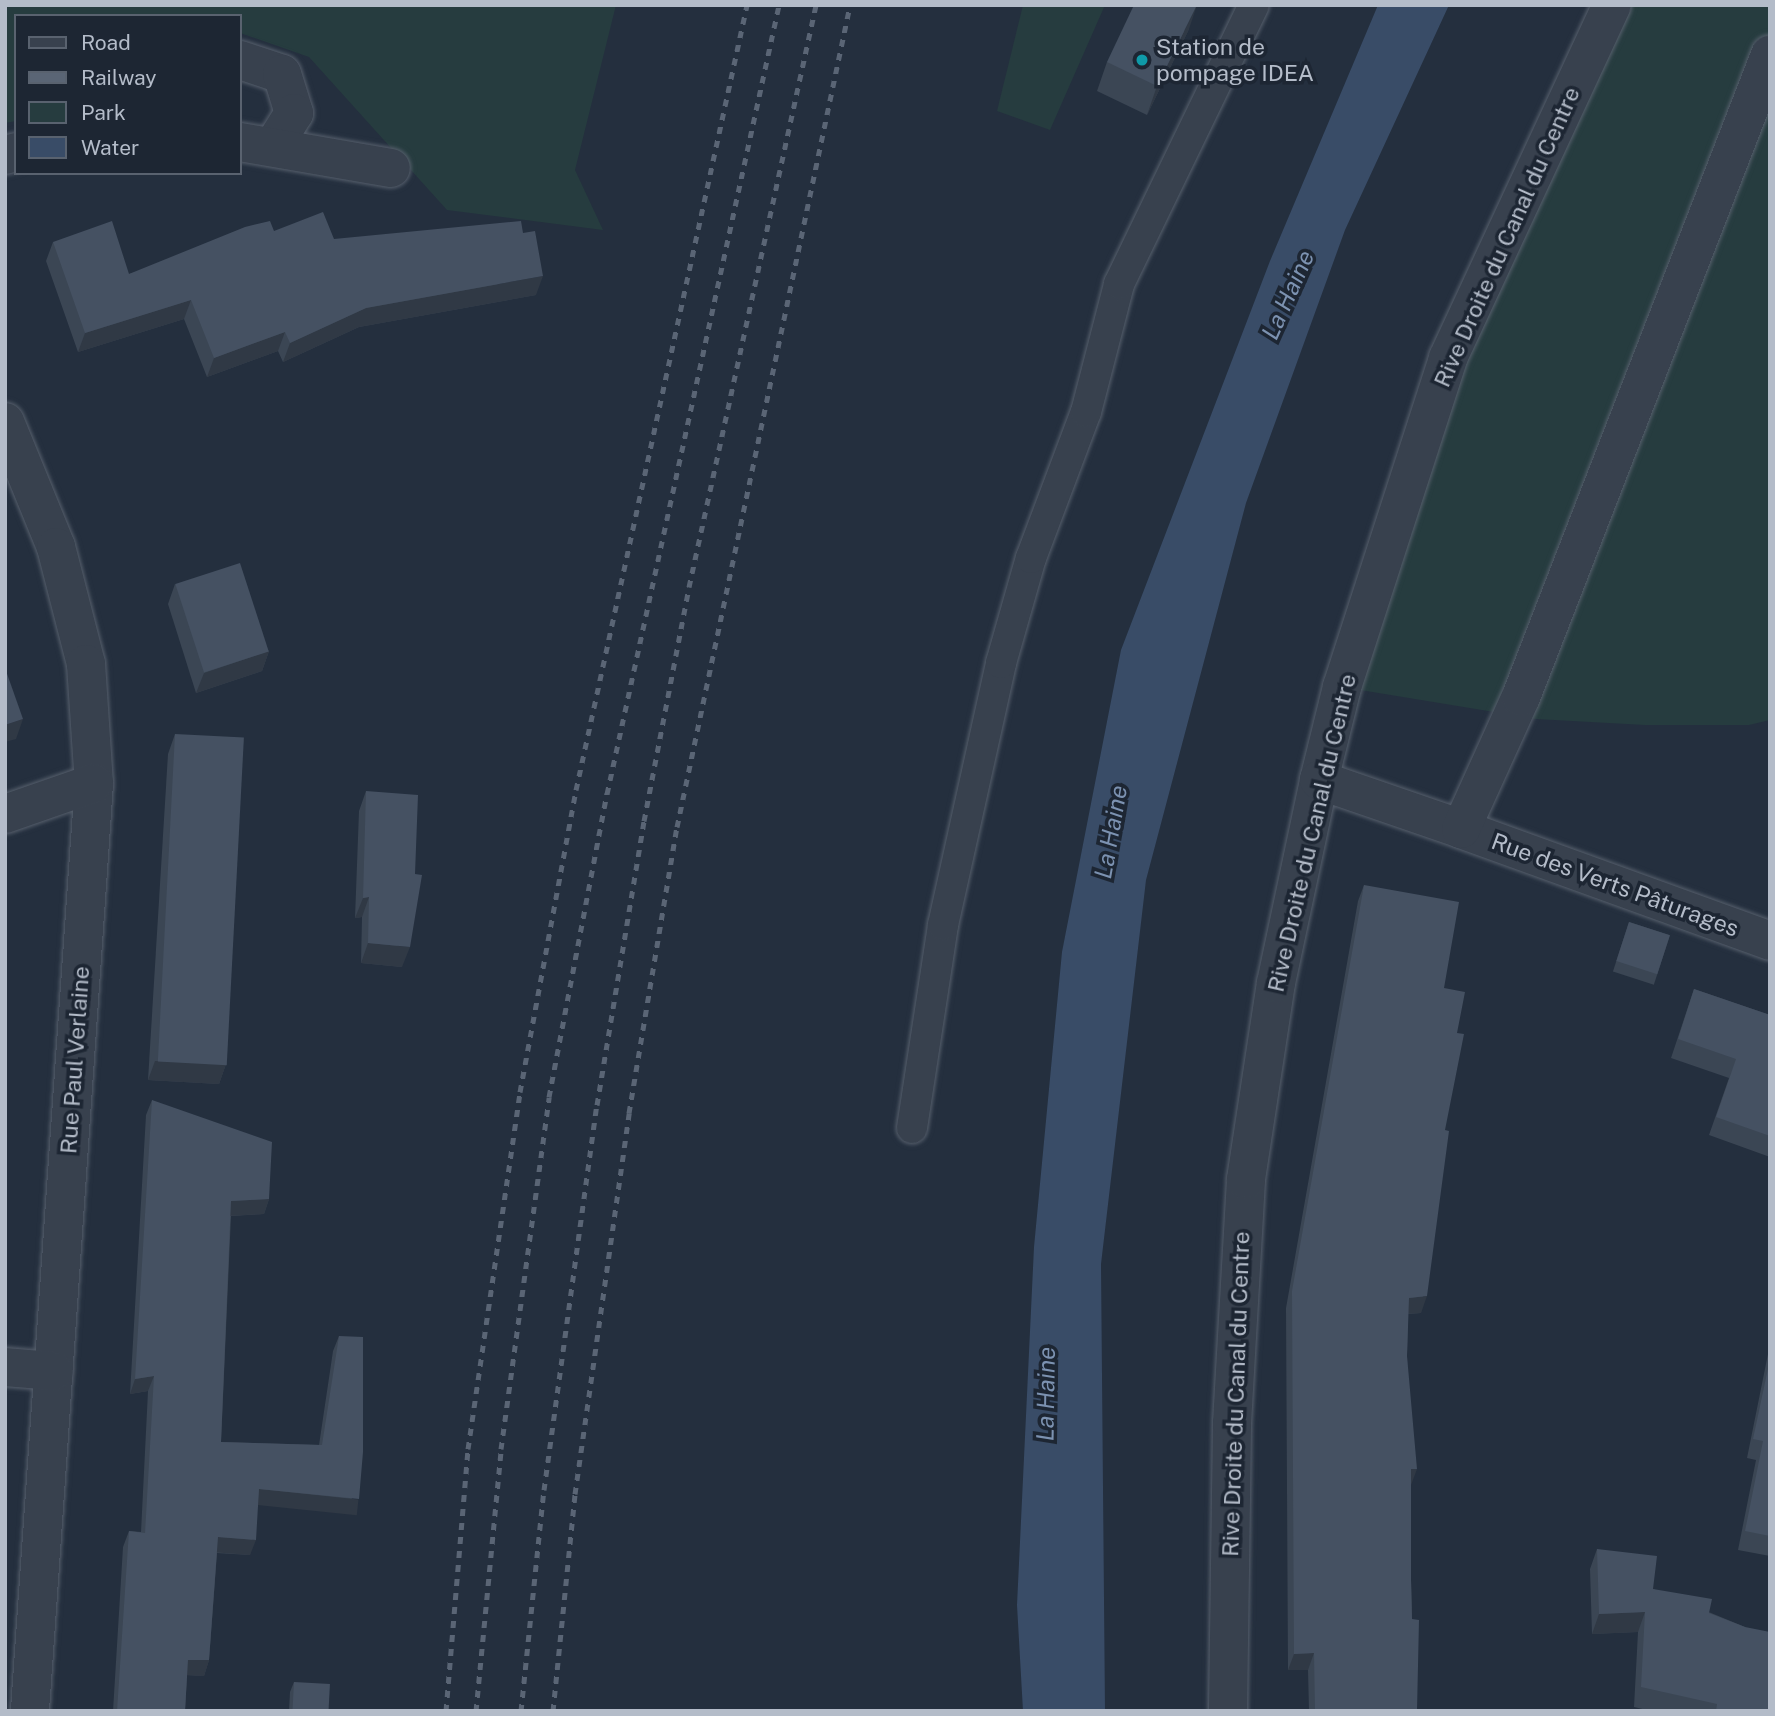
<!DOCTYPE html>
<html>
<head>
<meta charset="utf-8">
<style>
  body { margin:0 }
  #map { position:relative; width:1775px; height:1716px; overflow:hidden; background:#242f3e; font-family:"Public Sans",sans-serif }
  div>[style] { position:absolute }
  .green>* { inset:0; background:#263c3f }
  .water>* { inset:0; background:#394c67 }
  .roads { filter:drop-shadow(0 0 2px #565f6c) drop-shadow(0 0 2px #565f6c) }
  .service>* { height:30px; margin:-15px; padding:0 15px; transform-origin:15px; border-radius:15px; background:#38414e }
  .minor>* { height:38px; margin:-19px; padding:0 19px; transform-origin:19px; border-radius:19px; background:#38414e }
  .tertiary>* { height:38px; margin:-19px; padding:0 19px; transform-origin:19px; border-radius:19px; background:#38414e }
  .rail>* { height:5px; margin-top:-2.5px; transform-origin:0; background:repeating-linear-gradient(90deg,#5a6575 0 7px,transparent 0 14px) }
  .wall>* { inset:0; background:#3b4654; transform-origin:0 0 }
  .shaded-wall>* { inset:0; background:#303945; transform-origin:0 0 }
  .building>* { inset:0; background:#455162; transform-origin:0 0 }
  .dots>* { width:19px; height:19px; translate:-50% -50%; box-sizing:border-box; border:4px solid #1d2633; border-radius:50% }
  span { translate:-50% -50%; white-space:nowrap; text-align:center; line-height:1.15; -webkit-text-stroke:7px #1d2633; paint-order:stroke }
  .poi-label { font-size:23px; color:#b4bcc9 }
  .left { translate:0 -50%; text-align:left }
  .street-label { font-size:23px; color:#b4bcc9 }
  .water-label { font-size:24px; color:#7c92b1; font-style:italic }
  .frame { position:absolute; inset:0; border:7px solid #b4bcc9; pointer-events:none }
  .legend { position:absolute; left:14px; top:14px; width:228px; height:161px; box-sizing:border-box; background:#1d2633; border:2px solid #59626f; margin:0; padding:9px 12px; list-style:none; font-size:21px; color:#b4bcc9 }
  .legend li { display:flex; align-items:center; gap:14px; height:35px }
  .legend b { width:35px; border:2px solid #59626f }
</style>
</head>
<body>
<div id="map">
  <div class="green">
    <div style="clip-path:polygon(5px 5px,616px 5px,575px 170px,603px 230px,447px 210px,309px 57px,240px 33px,240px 16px,16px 16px,16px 121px,5px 123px)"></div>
    <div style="clip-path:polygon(1023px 5px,1105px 5px,1050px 130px,997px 111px)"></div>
    <div style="clip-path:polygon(1612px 5px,1770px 5px,1770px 720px,1749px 725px,1645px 725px,1536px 719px,1342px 687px,1379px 570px)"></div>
  </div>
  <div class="water">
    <div style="clip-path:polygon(1378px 5px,1449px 5px,1345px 230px,1246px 503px,1146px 880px,1101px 1264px,1105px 1711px,1023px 1711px,1017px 1605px,1034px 1247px,1062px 952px,1121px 650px,1270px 261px)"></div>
  </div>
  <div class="roads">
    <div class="service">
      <div style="left:912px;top:1128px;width:205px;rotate:-81.3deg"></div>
      <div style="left:943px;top:925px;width:268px;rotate:-77.5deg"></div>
      <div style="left:1001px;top:663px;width:109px;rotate:-74.1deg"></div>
      <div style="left:1031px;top:558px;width:156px;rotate:-69.4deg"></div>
      <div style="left:1086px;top:412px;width:132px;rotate:-75.5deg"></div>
      <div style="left:1119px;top:284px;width:310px;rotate:-64.2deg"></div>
    </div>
    <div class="minor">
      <div style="left:240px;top:60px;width:44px;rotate:18.4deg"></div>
      <div style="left:282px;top:74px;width:41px;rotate:72.9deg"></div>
      <div style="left:294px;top:113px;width:39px;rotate:122deg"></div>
      <div style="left:240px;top:142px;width:153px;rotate:9.8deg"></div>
      <div style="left:5px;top:155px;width:11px;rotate:-15deg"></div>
      <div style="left:5px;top:422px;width:135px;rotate:67.8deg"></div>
      <div style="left:56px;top:547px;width:121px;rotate:75.6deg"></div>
      <div style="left:86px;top:664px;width:119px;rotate:86.2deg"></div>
      <div style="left:94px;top:783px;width:930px;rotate:93.95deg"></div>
      <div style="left:1319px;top:780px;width:96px;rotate:-76.1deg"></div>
      <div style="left:1342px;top:687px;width:346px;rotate:-72.1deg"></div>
      <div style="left:1448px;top:358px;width:389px;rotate:-65.1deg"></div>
      <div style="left:5px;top:814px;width:94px;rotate:-19.2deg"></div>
      <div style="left:1461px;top:829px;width:329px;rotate:19.9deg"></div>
      <div style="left:5px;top:1367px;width:49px;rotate:4.7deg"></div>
    </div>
    <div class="tertiary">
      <div style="left:1228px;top:1711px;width:288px;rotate:-89.2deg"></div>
      <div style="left:1232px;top:1423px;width:244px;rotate:-86.7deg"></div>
      <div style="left:1246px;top:1179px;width:198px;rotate:-81.3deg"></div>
      <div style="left:1276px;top:983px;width:208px;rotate:-78deg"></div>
      <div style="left:1319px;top:780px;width:150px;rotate:19deg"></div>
      <div style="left:1461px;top:829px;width:145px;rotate:-65.6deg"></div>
      <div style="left:1521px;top:697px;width:689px;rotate:-68.8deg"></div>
    </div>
  </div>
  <div class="rail">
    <div style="left:446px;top:1711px;width:263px;rotate:-85.2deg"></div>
    <div style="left:468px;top:1449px;width:361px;rotate:-81.7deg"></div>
    <div style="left:520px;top:1092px;width:307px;rotate:-79.5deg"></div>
    <div style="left:576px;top:790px;width:803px;rotate:-77.71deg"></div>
    <div style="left:476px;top:1711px;width:263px;rotate:-84.5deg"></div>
    <div style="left:501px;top:1449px;width:355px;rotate:-82.2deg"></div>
    <div style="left:549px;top:1097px;width:309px;rotate:-79.2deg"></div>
    <div style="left:607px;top:794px;width:808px;rotate:-77.7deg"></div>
    <div style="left:521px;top:1711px;width:222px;rotate:-84.1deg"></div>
    <div style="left:544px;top:1490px;width:389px;rotate:-82.2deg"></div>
    <div style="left:597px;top:1105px;width:288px;rotate:-80.6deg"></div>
    <div style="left:644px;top:821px;width:238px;rotate:-79.1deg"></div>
    <div style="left:689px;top:587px;width:596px;rotate:-77.69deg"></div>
    <div style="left:553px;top:1711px;width:218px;rotate:-84.2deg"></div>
    <div style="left:575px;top:1494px;width:385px;rotate:-81.9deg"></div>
    <div style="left:629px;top:1113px;width:290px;rotate:-80.5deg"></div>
    <div style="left:677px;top:827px;width:840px;rotate:-78.11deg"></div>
  </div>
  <div class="wall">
    <div style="clip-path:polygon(1189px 29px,1147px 115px,1097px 91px,1107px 62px)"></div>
    <div style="clip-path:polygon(274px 231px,334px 239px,536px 295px,359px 327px,283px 362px,278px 351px,207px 377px,184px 319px,78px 352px,46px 261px,53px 242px,129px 274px)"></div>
    <div style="clip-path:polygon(175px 584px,269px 651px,262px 671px,196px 693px,168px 604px)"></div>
    <div style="clip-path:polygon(175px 734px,226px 1064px,219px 1084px,148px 1080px,168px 754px)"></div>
    <div style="clip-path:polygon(366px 791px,402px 967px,361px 963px,362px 917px,355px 918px,359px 811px)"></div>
    <div style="clip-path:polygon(1364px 885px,1444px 988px,1457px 1033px,1421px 1313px,1408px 1314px,1407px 1356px,1411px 1485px,1411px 1579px,1412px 1619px,1417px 1711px,1309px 1711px,1308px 1670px,1288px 1670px,1286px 1308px,1358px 901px)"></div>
    <div style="left:1629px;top:922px;width:43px;height:52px;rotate:18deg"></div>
    <div style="clip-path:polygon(1694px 989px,1770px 1015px,1770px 1157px,1709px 1135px,1729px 1078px,1671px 1058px)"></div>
    <div style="clip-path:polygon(152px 1100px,269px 1199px,264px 1214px,231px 1216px,221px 1442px,319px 1445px,333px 1351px,339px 1336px,353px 1514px,258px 1504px,250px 1555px,217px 1553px,209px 1660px,204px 1676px,187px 1675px,185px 1711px,113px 1711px,123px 1547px,129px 1531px,141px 1532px,148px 1391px,130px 1394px,146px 1115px)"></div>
    <div style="clip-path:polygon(1770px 1344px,1770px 1556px,1738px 1550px,1756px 1460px,1747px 1458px)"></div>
    <div style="clip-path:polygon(1597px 1549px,1653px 1589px,1745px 1627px,1770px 1711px,1651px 1711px,1634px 1707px,1638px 1632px,1592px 1634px,1590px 1569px)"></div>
    <div style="clip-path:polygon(294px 1682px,329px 1711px,289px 1711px,290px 1692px)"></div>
  </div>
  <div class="shaded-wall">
    <div style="clip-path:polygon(1197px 5px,1189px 29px,1147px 115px,1157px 86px)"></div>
    <div style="clip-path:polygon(543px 276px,536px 295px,359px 327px,283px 362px,290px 343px,366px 308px)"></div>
    <div style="clip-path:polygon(191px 300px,184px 319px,78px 352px,85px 333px)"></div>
    <div style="clip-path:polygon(285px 332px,278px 351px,207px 377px,214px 358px)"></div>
    <div style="clip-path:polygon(269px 651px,262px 671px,196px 693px,204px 673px)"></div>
    <div style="clip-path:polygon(23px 719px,16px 739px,5px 742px,5px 725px)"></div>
    <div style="clip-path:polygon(369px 897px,362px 917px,355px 918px,363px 898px)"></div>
    <div style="clip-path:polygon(368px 943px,410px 947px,402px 967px,361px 963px)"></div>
    <div style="clip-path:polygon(155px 1061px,226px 1064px,219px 1084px,148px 1080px)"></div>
    <div style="clip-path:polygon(269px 1199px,264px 1214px,226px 1216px,231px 1201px)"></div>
    <div style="clip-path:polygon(1427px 1296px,1421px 1313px,1403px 1314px,1409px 1298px)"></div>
    <div style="clip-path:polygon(154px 1376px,148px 1391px,130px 1394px,135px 1379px)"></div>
    <div style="clip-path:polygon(1411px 1469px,1417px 1469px,1411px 1485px)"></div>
    <div style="left:259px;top:1489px;width:100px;height:16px;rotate:6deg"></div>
    <div style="clip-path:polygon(218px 1537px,256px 1540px,250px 1555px,212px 1552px)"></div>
    <div style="clip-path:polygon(1645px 1612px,1638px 1632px,1592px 1634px,1599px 1614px)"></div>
    <div style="clip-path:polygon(1314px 1653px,1308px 1670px,1288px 1670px,1294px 1654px)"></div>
    <div style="clip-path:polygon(188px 1660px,209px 1660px,204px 1676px,182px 1675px)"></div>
  </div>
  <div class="building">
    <div style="clip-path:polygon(1134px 5px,1197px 5px,1157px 86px,1107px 62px)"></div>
    <div style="clip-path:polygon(323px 212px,334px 239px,521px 221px,523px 233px,535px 231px,543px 276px,366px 308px,290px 343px,285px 332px,214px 358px,191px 300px,85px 333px,53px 242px,112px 221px,129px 274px,245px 227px,270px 221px,274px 231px)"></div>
    <div style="left:240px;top:563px;width:93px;height:68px;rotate:72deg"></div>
    <div style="clip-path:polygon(5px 668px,23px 719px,5px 725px)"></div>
    <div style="left:175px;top:734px;width:69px;height:328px;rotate:3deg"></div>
    <div style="clip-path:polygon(366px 791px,418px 795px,415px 874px,422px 875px,410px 947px,368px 943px,369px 897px,363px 898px)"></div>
    <div style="clip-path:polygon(1364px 885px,1459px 902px,1444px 988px,1465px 992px,1457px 1033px,1464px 1034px,1445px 1130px,1449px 1131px,1427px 1296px,1409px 1298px,1407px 1356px,1417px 1469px,1411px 1469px,1411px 1579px,1412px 1619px,1419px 1620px,1417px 1711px,1315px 1711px,1314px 1653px,1294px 1654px,1292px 1291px)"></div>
    <div style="left:1629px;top:922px;width:43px;height:41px;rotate:18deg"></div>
    <div style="clip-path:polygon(1694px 989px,1770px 1015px,1770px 1136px,1716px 1117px,1736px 1059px,1678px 1039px)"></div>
    <div style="clip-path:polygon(152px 1100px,272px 1142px,269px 1199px,231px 1201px,221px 1442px,322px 1445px,339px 1336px,363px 1337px,363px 1452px,359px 1499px,259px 1489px,256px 1540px,218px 1537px,209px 1660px,188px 1660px,185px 1711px,117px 1711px,129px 1531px,145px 1533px,154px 1376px,135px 1379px)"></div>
    <div style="clip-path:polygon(1770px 1359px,1770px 1536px,1745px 1531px,1763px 1441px,1753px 1439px)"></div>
    <div style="clip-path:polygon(1597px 1549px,1657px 1556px,1653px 1589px,1712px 1599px,1709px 1613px,1745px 1627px,1770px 1632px,1770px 1711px,1716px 1711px,1717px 1704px,1641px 1687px,1645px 1612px,1599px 1614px)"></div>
    <div style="left:294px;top:1682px;width:36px;height:29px;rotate:3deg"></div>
  </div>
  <div class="dots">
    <div style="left:1142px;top:60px;background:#0f9aa8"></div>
  </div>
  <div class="poi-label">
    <span class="left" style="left:1156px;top:60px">Station de<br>pompage IDEA</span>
  </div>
  <div class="street-label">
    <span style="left:1507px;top:237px;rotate:-66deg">Rive Droite du Canal du Centre</span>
    <span style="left:1312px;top:833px;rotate:-77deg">Rive Droite du Canal du Centre</span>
    <span style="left:1615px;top:885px;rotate:20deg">Rue des Verts Pâturages</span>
    <span style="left:75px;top:1060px;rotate:-86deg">Rue Paul Verlaine</span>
    <span style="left:1236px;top:1394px;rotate:-88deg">Rive Droite du Canal du Centre</span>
  </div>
  <div class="water-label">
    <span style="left:1288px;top:295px;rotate:-66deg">La Haine</span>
    <span style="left:1111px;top:832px;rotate:-80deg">La Haine</span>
    <span style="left:1046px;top:1394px;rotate:-89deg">La Haine</span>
  </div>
  <div class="frame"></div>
  <ul class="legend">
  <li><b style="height:9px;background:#38414e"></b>Road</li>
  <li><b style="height:9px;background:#5a6575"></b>Railway</li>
  <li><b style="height:19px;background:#263c3f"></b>Park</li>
  <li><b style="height:19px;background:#394c67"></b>Water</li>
  </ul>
</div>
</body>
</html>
